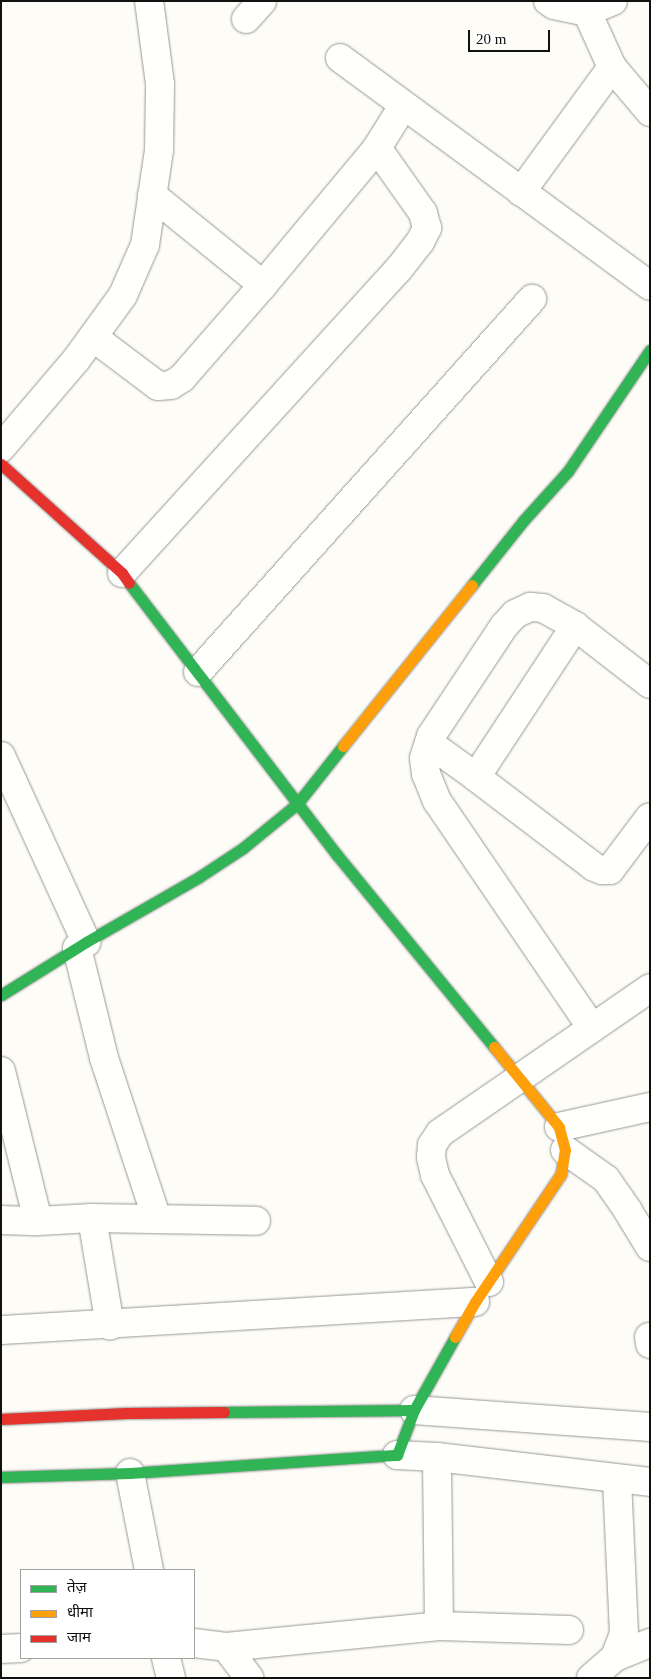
<!DOCTYPE html>
<html>
<head>
<meta charset="utf-8">
<style>
  body { margin:0 }
  #map { position:relative; width:651px; height:1679px; overflow:hidden; background:#fdfcf7; font-family:"Times New Roman","Noto Sans Devanagari",serif }
  div>[style] { position:absolute }
  .roads { filter:drop-shadow(0 0 1px #979795) drop-shadow(0 0 1px #979795) }
  .street>* { height:28px; margin:-14px; padding:0 14px; transform-origin:14px; border-radius:14px; background:#fffffe }
  .fast>* { height:11px; margin:-5.5px; padding:0 5.5px; transform-origin:5.5px; border-radius:5.5px; background:#30b455 }
  .slow>* { height:11px; margin:-5.5px; padding:0 5.5px; transform-origin:5.5px; border-radius:5.5px; background:#ff9f0a }
  .jam>* { height:11px; margin:-5.5px; padding:0 5.5px; transform-origin:5.5px; border-radius:5.5px; background:#e5322d }
  span { translate:-50% -50%; white-space:nowrap; text-align:center; line-height:1.15; -webkit-text-stroke:5px #fff; paint-order:stroke }
  .frame { position:absolute; inset:0; border:2px solid #111; pointer-events:none }
  .legend { position:absolute; left:20px; top:1569px; width:175px; height:90px; box-sizing:border-box; background:#fff; border:1px solid #a0a0a0; margin:0; padding:6px 9px; list-style:none; font-size:15px; color:#111 }
  .legend li { display:flex; align-items:center; gap:10px; height:25px }
  .legend b { width:25px; border:1px solid #a0a0a0 }
  .scale { position:absolute; left:468px; top:30px; width:82px; height:22px; box-sizing:border-box; border:2px solid #111; border-top:0; padding-left:6px; font-size:15px; line-height:18px; white-space:nowrap; color:#111; -webkit-text-stroke:4px #fff; paint-order:stroke }
</style>
</head>
<body>
<div id="map">
  <div class="roads">
    <div class="street">
      <div style="left:548px;top:1px;width:7px;rotate:34deg"></div>
      <div style="left:554px;top:5px;width:33px;rotate:12deg"></div>
      <div style="left:586px;top:12px;width:29px;rotate:-22deg"></div>
      <div style="left:582px;top:1px;width:72px;rotate:65.6deg"></div>
      <div style="left:612px;top:67px;width:59px;rotate:49.8deg"></div>
      <div style="left:246px;top:19px;width:24px;rotate:-48deg"></div>
      <div style="left:340px;top:58px;width:385px;rotate:36.3deg"></div>
      <div style="left:521px;top:192px;width:155px;rotate:-53.9deg"></div>
      <div style="left:152px;top:195px;width:143px;rotate:39deg"></div>
      <div style="left:93px;top:337px;width:81px;rotate:37deg"></div>
      <div style="left:158px;top:386px;width:13px;rotate:-4deg"></div>
      <div style="left:171px;top:385px;width:13px;rotate:-32deg"></div>
      <div style="left:182px;top:378px;width:123px;rotate:-48.9deg"></div>
      <div style="left:263px;top:285px;width:178px;rotate:-50.2deg"></div>
      <div style="left:377px;top:148px;width:49px;rotate:-58.2deg"></div>
      <div style="left:1px;top:448px;width:116px;rotate:-49.6deg"></div>
      <div style="left:76px;top:360px;width:80px;rotate:-54.1deg"></div>
      <div style="left:123px;top:295px;width:55px;rotate:-66.3deg"></div>
      <div style="left:145px;top:245px;width:96px;rotate:-81.6deg"></div>
      <div style="left:159px;top:150px;width:66px;rotate:-89.1deg"></div>
      <div style="left:160px;top:84px;width:84px;rotate:-97.5deg"></div>
      <div style="left:122px;top:573px;width:410px;rotate:-47.7deg"></div>
      <div style="left:398px;top:270px;width:36px;rotate:-52deg"></div>
      <div style="left:420px;top:242px;width:16px;rotate:-63deg"></div>
      <div style="left:427px;top:228px;width:16px;rotate:-105deg"></div>
      <div style="left:423px;top:213px;width:80px;rotate:-125.3deg"></div>
      <div style="left:198px;top:672px;width:501px;rotate:-48.16deg"></div>
      <div style="left:429px;top:743px;width:58px;rotate:35.9deg"></div>
      <div style="left:476px;top:777px;width:181px;rotate:-56.7deg"></div>
      <div style="left:1px;top:756px;width:205px;rotate:65.4deg"></div>
      <div style="left:476px;top:777px;width:148px;rotate:37.3deg"></div>
      <div style="left:594px;top:867px;width:9px;rotate:21deg"></div>
      <div style="left:602px;top:870px;width:8px"></div>
      <div style="left:610px;top:870px;width:66px;rotate:-53deg"></div>
      <div style="left:77px;top:948px;width:113px;rotate:76.2deg"></div>
      <div style="left:104px;top:1058px;width:169px;rotate:71.8deg"></div>
      <div style="left:592px;top:1028px;width:275px;rotate:-124.3deg"></div>
      <div style="left:437px;top:801px;width:29px;rotate:-112deg"></div>
      <div style="left:426px;top:774px;width:16px;rotate:-97deg"></div>
      <div style="left:424px;top:758px;width:23px;rotate:-72deg"></div>
      <div style="left:431px;top:736px;width:132px;rotate:-56.4deg"></div>
      <div style="left:504px;top:626px;width:16px;rotate:-47deg"></div>
      <div style="left:515px;top:614px;width:17px;rotate:-25deg"></div>
      <div style="left:530px;top:607px;width:13px;rotate:4deg"></div>
      <div style="left:543px;top:608px;width:37px;rotate:29deg"></div>
      <div style="left:575px;top:626px;width:95px;rotate:37.7deg"></div>
      <div style="left:1px;top:1071px;width:154px;rotate:76.1deg"></div>
      <div style="left:559px;top:1127px;width:93px;rotate:-12.4deg"></div>
      <div style="left:565px;top:1150px;width:50px;rotate:35.3deg"></div>
      <div style="left:606px;top:1179px;width:39px;rotate:55deg"></div>
      <div style="left:628px;top:1211px;width:42px;rotate:58.6deg"></div>
      <div style="left:92px;top:1218px;width:109px;rotate:80.5deg"></div>
      <div style="left:1px;top:1220px;width:37px;rotate:2deg"></div>
      <div style="left:38px;top:1221px;width:54px;rotate:-3.2deg"></div>
      <div style="left:92px;top:1218px;width:164px;rotate:1deg"></div>
      <div style="left:489px;top:1282px;width:120px;rotate:-116.8deg"></div>
      <div style="left:435px;top:1175px;width:18px;rotate:-103deg"></div>
      <div style="left:431px;top:1157px;width:12px;rotate:-85deg"></div>
      <div style="left:432px;top:1145px;width:14px;rotate:-56deg"></div>
      <div style="left:440px;top:1133px;width:255px;rotate:-34.6deg"></div>
      <div style="left:1px;top:1330px;width:475px;rotate:-3.4deg"></div>
      <div style="left:649px;top:1337px;width:7px;rotate:82deg"></div>
      <div style="left:414px;top:1410px;width:237px;rotate:4.1deg"></div>
      <div style="left:397px;top:1455px;width:40px;rotate:2.9deg"></div>
      <div style="left:437px;top:1457px;width:214px;rotate:6.7deg"></div>
      <div style="left:130px;top:1473px;width:99px;rotate:78.9deg"></div>
      <div style="left:439px;top:1626px;width:130px;rotate:1.8deg"></div>
      <div style="left:194px;top:1643px;width:32px;rotate:7deg"></div>
      <div style="left:226px;top:1647px;width:214px;rotate:-5.6deg"></div>
      <div style="left:439px;top:1626px;width:169px;rotate:-90.7deg"></div>
      <div style="left:226px;top:1647px;width:39px;rotate:53deg"></div>
      <div style="left:1px;top:1649px;width:20px;rotate:-3deg"></div>
      <div style="left:615px;top:1657px;width:38px;rotate:-22deg"></div>
      <div style="left:166px;top:1658px;width:21px;rotate:76deg"></div>
      <div style="left:591px;top:1678px;width:32px;rotate:-41deg"></div>
      <div style="left:615px;top:1657px;width:25px;rotate:-69deg"></div>
      <div style="left:624px;top:1634px;width:155px;rotate:-92.6deg"></div>
    </div>
    <div class="fast">
      <div style="left:129px;top:583px;width:342px;rotate:52.6deg"></div>
      <div style="left:337px;top:855px;width:248px;rotate:50.7deg"></div>
      <div style="left:472px;top:585px;width:82px;rotate:-51.4deg"></div>
      <div style="left:523px;top:521px;width:67px;rotate:-48deg"></div>
      <div style="left:568px;top:471px;width:146px;rotate:-55.9deg"></div>
      <div style="left:1px;top:995px;width:100px;rotate:-31.9deg"></div>
      <div style="left:86px;top:942px;width:130px;rotate:-29.9deg"></div>
      <div style="left:199px;top:877px;width:53px;rotate:-33.4deg"></div>
      <div style="left:243px;top:848px;width:70px;rotate:-39.2deg"></div>
      <div style="left:297px;top:804px;width:74px;rotate:-51.6deg"></div>
      <div style="left:224px;top:1412px;width:190px;rotate:-0.6deg"></div>
      <div style="left:1px;top:1477px;width:129px;rotate:-1.8deg"></div>
      <div style="left:130px;top:1473px;width:268px;rotate:-3.9deg"></div>
      <div style="left:397px;top:1455px;width:48px;rotate:-69.3deg"></div>
      <div style="left:414px;top:1410px;width:84px;rotate:-60.7deg"></div>
    </div>
    <div class="slow">
      <div style="left:343px;top:746px;width:206px;rotate:-51.3deg"></div>
      <div style="left:455px;top:1337px;width:40px;rotate:-60.3deg"></div>
      <div style="left:475px;top:1302px;width:154px;rotate:-56.1deg"></div>
      <div style="left:561px;top:1174px;width:24px;rotate:-81deg"></div>
      <div style="left:565px;top:1150px;width:24px;rotate:-105deg"></div>
      <div style="left:559px;top:1127px;width:103px;rotate:-129.1deg"></div>
    </div>
    <div class="jam">
      <div style="left:1px;top:464px;width:163px;rotate:42deg"></div>
      <div style="left:122px;top:573px;width:12px;rotate:55deg"></div>
      <div style="left:1px;top:1419px;width:126px;rotate:-2.7deg"></div>
      <div style="left:127px;top:1413px;width:97px;rotate:-0.6deg"></div>
    </div>
  </div>
  <div class="frame"></div>
  <ul class="legend">
  <li><b style="height:6px;background:#30b455"></b>तेज़</li>
  <li><b style="height:6px;background:#ff9f0a"></b>धीमा</li>
  <li><b style="height:6px;background:#e5322d"></b>जाम</li>
  </ul>
  <div class="scale">20 m</div>
</div>
</body>
</html>
